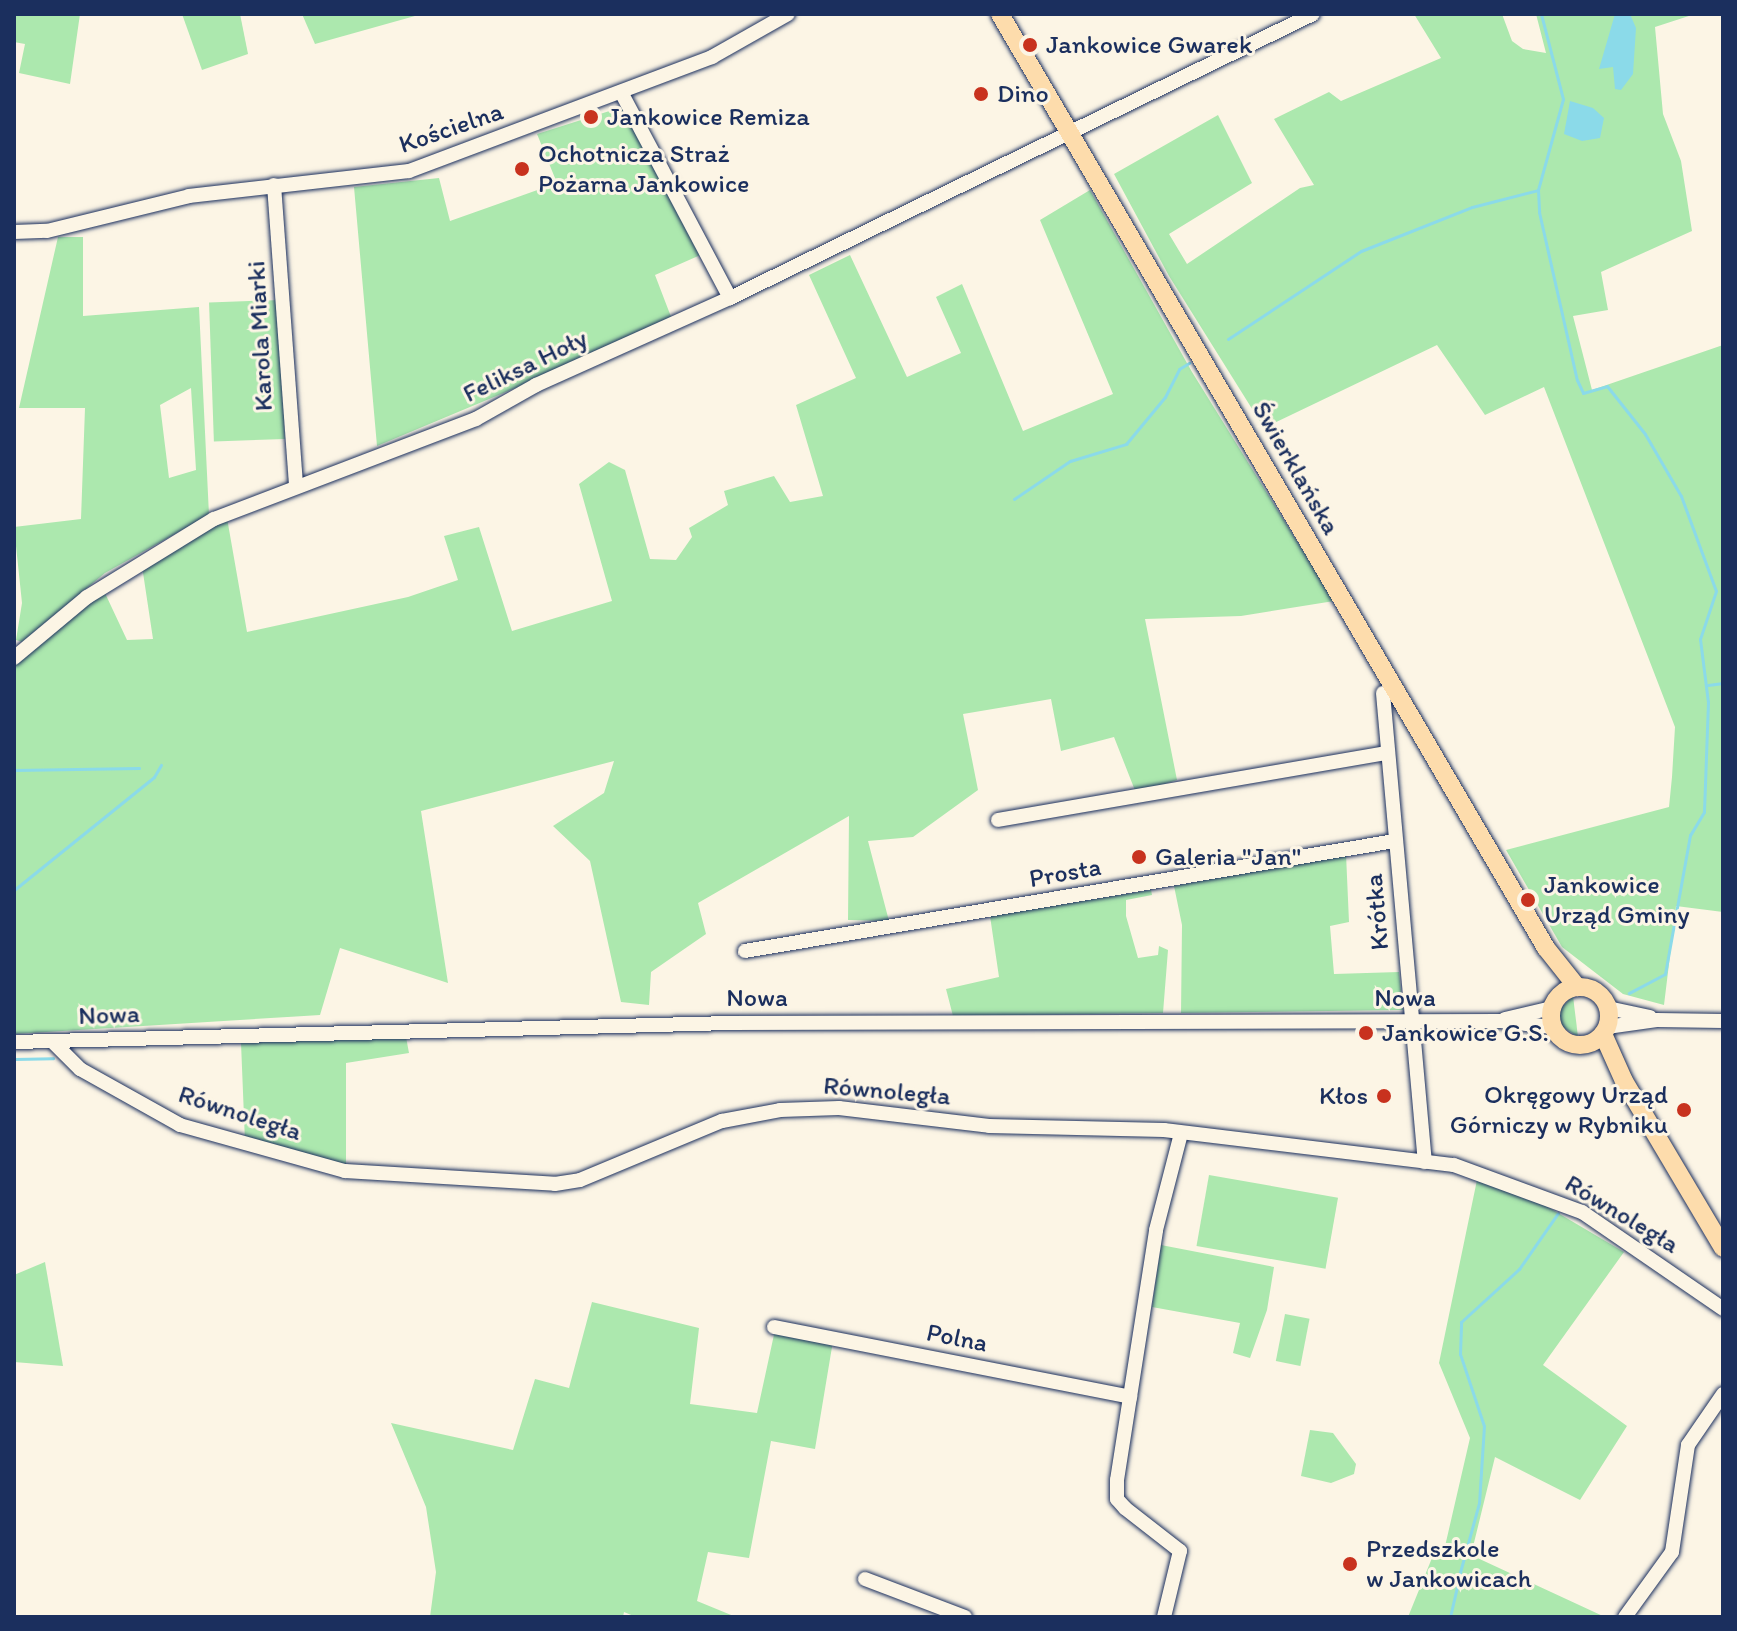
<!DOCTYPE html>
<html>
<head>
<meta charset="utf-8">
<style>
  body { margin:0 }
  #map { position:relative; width:1737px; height:1631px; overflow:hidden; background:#fcf5e5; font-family:Itim,sans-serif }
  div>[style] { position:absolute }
  .green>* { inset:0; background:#ace8ae; transform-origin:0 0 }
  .water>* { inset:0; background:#8bdae9 }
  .stream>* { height:3px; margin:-1.5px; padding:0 1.5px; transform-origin:1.5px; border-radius:1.5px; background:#8bdae9 }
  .roads { filter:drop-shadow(0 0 2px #1b2f5e) drop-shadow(0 0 2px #1b2f5e) }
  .minor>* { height:14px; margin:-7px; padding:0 7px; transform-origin:7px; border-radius:7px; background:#fcf5e5 }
  .major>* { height:18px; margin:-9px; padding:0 9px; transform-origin:9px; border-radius:9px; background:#fddcac }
  .major>.ring { margin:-9px; padding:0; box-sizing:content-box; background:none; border:18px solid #fddcac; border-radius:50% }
  .dots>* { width:22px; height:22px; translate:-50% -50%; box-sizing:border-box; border:4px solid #fcf5e5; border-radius:50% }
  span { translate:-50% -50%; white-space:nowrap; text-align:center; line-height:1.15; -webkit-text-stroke:6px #fcf5e5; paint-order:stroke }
  .poi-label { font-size:26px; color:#1b2f5e }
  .left { translate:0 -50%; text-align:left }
  .right { translate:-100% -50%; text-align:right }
  .street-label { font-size:26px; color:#1b2f5e }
  .frame { position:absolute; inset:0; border:16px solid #1b2f5e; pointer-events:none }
</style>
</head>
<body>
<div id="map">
  <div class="green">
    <div style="clip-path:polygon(14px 14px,80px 14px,70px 84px,19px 73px,25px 44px,14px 42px)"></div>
    <div style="clip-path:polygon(182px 14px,240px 14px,248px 54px,202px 70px)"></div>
    <div style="clip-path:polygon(302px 14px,422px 14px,315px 44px)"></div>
    <div style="clip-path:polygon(1414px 14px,1502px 14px,1512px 41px,1523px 49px,1546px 53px,1536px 14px,1695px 14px,1655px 27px,1663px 114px,1681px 161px,1692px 231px,1601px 272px,1608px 310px,1573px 316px,1592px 390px,1723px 345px,1723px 912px,1676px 906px,1664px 1005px,1623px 994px,1562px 947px,1506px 850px,1669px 807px,1672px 777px,1675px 727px,1544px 387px,1485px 415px,1437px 345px,1264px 428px,1169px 276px,1114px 174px,1218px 115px,1252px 183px,1169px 234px,1187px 264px,1300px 188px,1314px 185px,1274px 119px,1329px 92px,1341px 101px,1441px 58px)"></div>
    <div style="clip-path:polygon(622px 107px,705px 253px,655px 275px,673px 322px,377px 446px,354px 187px,439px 178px,450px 221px,557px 183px,537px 134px)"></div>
    <div style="clip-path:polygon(1090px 190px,1192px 372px,1334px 601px,1241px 616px,1145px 619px,1177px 780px,1136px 793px,1114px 737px,1061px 751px,1051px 699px,963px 714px,978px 790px,913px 837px,868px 841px,889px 921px,848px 920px,849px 816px,698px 903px,706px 934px,651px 972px,649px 1005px,621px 1002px,590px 861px,553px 826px,604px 793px,614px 761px,421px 811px,448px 983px,340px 948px,320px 1015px,14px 1034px,14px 661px,104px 591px,127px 640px,153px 639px,142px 566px,227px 518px,247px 632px,408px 597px,458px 580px,444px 536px,479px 527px,512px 631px,612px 601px,579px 484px,609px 462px,625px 470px,650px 559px,676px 560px,692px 537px,689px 528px,728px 505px,724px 491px,774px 476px,790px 502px,823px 496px,796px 405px,856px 378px,809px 275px,850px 255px,907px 377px,961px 353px,936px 297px,962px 284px,1023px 431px,1113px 394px,1040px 220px)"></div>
    <div style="clip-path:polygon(evenodd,58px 237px,83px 237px,83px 316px,199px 307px,209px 515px,105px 573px,22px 642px,16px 640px,22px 603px,14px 527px,81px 519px,85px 408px,19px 408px,58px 237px,191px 388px,196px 470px,169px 478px,160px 405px,191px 388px)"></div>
    <div style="left:280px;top:300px;width:139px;height:71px;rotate:88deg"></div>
    <div style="clip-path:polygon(1346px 854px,1349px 922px,1330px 926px,1334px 974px,1399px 972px,1403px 1010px,1181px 1013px,1182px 925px,1174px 886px)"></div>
    <div style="clip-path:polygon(1151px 890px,1152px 895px,1126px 900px,1126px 916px,1138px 958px,1158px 955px,1159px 946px,1168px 950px,1163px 1013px,953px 1016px,946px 989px,999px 977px,990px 916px)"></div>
    <div style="clip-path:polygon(1573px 996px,1578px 1037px,1560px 1025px,1560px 1009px)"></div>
    <div style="clip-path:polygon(406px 1037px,409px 1053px,346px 1063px,346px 1164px,245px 1142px,241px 1043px)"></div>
    <div style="left:1209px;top:1175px;width:131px;height:72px;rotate:10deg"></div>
    <div style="clip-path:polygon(1477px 1180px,1536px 1200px,1624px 1252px,1543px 1365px,1627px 1426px,1580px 1500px,1495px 1457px,1471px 1555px,1605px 1617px,1408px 1617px,1434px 1553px,1443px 1555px,1470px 1438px,1439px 1363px)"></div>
    <div style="clip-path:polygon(1161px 1245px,1274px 1267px,1267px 1310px,1250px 1358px,1233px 1353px,1240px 1323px,1152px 1307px)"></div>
    <div style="clip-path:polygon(45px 1262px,63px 1366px,14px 1362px,14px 1275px)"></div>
    <div style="clip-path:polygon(592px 1302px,699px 1328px,690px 1404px,757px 1413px,775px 1330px,833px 1341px,815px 1449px,771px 1441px,749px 1558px,708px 1552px,697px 1601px,736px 1617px,636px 1617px,624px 1612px,623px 1617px,430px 1617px,436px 1572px,426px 1507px,391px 1423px,513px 1450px,535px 1379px,569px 1388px)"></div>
    <div style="left:1285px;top:1314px;width:25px;height:48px;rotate:11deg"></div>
    <div style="clip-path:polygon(1310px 1430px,1333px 1433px,1356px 1464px,1354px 1474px,1331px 1483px,1301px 1476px)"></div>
  </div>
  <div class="water">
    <div style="clip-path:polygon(1615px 14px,1630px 14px,1636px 28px,1633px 74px,1621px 90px,1615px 89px,1613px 67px,1599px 69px)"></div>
    <div style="clip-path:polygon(1570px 101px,1593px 108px,1604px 118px,1600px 138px,1582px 141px,1564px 134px)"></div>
  </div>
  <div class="stream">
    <div style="left:1541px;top:14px;width:88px;rotate:75.5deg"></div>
    <div style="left:1563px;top:99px;width:94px;rotate:105.4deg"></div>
    <div style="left:1538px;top:190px;width:22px;rotate:87deg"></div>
    <div style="left:1539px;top:212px;width:172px;rotate:77.3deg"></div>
    <div style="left:1577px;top:380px;width:14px;rotate:65deg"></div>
    <div style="left:1583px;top:393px;width:25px;rotate:-16deg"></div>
    <div style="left:1607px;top:386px;width:61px;rotate:51.6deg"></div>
    <div style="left:1645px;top:434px;width:72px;rotate:59.9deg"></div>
    <div style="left:1681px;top:496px;width:101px;rotate:69.8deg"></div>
    <div style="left:1716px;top:591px;width:51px;rotate:108.4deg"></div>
    <div style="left:1700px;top:639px;width:64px;rotate:82.8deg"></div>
    <div style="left:1708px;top:702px;width:110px;rotate:92.1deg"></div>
    <div style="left:1704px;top:812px;width:27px;rotate:121deg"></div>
    <div style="left:1690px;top:835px;width:141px;rotate:100.2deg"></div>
    <div style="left:1665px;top:974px;width:41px;rotate:152.2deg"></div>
    <div style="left:1228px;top:339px;width:159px;rotate:-33.5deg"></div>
    <div style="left:1361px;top:251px;width:119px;rotate:-21.6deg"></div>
    <div style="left:1472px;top:207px;width:68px;rotate:-14.4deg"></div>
    <div style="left:1014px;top:499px;width:68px;rotate:-34.2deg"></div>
    <div style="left:1070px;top:461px;width:59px;rotate:-16.9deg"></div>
    <div style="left:1126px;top:444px;width:61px;rotate:-50.3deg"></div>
    <div style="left:1165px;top:397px;width:31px;rotate:-63deg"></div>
    <div style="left:1179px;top:369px;width:12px;rotate:-31deg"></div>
    <div style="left:1708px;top:685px;width:15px;rotate:-8deg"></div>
    <div style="left:14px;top:770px;width:125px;rotate:-0.9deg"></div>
    <div style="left:14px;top:890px;width:180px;rotate:-38.9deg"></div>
    <div style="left:154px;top:777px;width:14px;rotate:-60deg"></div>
    <div style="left:14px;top:1059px;width:39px;rotate:-1deg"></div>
    <div style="left:1459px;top:1576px;width:76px;rotate:-74.7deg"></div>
    <div style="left:1479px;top:1503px;width:77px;rotate:-86.3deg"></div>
    <div style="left:1484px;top:1426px;width:76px;rotate:-108.4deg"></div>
    <div style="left:1460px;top:1354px;width:32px;rotate:-88deg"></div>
    <div style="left:1461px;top:1322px;width:79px;rotate:-42.4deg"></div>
    <div style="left:1519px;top:1269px;width:68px;rotate:-55.1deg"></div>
    <div style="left:1450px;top:1617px;width:35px;rotate:-77deg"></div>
  </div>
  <div class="roads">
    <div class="minor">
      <div style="left:621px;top:92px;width:233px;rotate:62.1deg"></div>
      <div style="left:274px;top:185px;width:300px;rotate:85.8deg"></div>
      <div style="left:14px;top:232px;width:33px;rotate:-2deg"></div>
      <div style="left:47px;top:231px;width:146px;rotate:-13.8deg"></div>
      <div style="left:189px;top:196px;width:221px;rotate:-6.5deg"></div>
      <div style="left:409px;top:171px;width:324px;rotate:-20.6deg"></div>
      <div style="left:712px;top:57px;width:87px;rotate:-29.5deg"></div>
      <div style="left:14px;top:658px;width:95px;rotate:-39.9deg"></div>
      <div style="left:87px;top:597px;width:149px;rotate:-31.6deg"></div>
      <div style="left:214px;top:519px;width:280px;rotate:-20.9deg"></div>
      <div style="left:476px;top:419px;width:69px;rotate:-29.5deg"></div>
      <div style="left:536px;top:385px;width:213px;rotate:-24.2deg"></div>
      <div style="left:730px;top:298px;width:648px;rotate:-25.97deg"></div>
      <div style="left:1383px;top:693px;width:471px;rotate:84.9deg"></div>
      <div style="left:998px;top:820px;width:395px;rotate:-9.8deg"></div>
      <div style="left:745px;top:951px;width:659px;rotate:-9.61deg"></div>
      <div style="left:1608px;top:1008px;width:43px;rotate:12.1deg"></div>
      <div style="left:1505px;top:1019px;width:48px;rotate:-13.2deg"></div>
      <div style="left:1607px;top:1027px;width:50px;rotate:-8deg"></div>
      <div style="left:1657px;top:1020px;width:66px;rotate:0.9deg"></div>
      <div style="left:52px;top:1041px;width:40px;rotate:45deg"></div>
      <div style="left:80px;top:1069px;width:115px;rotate:29.2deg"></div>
      <div style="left:180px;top:1125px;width:171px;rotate:15.6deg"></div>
      <div style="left:345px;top:1171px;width:210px;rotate:3.5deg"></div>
      <div style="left:555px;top:1184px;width:25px;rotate:-9deg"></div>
      <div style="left:580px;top:1180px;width:154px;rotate:-22.6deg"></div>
      <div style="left:722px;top:1121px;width:59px;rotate:-10.7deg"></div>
      <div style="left:780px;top:1110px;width:59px;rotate:-1.9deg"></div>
      <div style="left:839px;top:1108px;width:151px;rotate:6.8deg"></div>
      <div style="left:989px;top:1126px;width:175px;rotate:1.3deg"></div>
      <div style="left:1164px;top:1130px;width:292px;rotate:6.9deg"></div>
      <div style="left:1454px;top:1165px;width:136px;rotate:20.2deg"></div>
      <div style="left:1582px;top:1212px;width:171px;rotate:34.5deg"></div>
      <div style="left:14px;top:1042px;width:714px;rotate:-1.52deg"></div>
      <div style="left:728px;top:1023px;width:773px;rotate:-0.15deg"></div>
      <div style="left:1501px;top:1021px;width:51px;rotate:6.7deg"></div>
      <div style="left:774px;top:1327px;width:363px;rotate:11.1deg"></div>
      <div style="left:865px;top:1579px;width:107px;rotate:20.8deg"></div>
      <div style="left:1164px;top:1617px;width:68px;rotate:-76.4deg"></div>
      <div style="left:1180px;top:1551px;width:70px;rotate:-142deg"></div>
      <div style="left:1125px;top:1508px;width:12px;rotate:-132deg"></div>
      <div style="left:1117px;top:1499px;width:19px;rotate:-90deg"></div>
      <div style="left:1117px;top:1480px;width:253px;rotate:-81.1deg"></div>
      <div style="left:1156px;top:1230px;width:100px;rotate:-75.5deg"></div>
      <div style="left:1625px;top:1617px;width:80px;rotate:-54.1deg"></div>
      <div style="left:1672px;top:1552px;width:108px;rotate:-81.5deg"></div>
      <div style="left:1688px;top:1445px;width:62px;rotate:-55.5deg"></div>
    </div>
    <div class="major">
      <div style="left:1000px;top:14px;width:1082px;rotate:59.69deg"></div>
      <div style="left:1546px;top:948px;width:50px;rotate:51.5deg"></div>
      <div class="ring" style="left:1551px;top:987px;width:40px;height:40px"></div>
      <div style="left:1603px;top:1034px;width:51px;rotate:65.9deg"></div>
      <div style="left:1624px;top:1081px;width:194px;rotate:59.3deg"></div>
    </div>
  </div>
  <div class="dots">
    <div style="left:1030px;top:45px;background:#c8321e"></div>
    <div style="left:981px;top:94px;background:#c8321e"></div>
    <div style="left:591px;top:117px;background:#c8321e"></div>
    <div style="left:522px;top:169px;background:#c8321e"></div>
    <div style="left:1139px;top:857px;background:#c8321e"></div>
    <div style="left:1528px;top:900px;background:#c8321e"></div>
    <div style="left:1366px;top:1033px;background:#c8321e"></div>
    <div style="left:1384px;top:1096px;background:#c8321e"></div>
    <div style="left:1684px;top:1110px;background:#c8321e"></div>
    <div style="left:1350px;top:1564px;background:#c8321e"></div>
  </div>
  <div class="poi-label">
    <span class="left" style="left:1046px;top:45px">Jankowice Gwarek</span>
    <span class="left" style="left:997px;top:94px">Dino</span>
    <span class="left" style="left:607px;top:117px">Jankowice Remiza</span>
    <span class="left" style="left:538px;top:169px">Ochotnicza Straż<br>Pożarna Jankowice</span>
    <span class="left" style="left:1155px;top:857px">Galeria "Jan"</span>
    <span class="left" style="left:1544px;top:900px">Jankowice<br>Urząd Gminy</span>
    <span class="left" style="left:1382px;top:1033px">Jankowice G.S.</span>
    <span class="right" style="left:1668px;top:1110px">Okręgowy Urząd<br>Górniczy w Rybniku</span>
    <span class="right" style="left:1368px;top:1096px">Kłos</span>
    <span class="left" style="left:1366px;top:1564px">Przedszkole<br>w Jankowicach</span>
  </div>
  <div class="street-label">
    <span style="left:451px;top:128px;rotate:-19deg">Kościelna</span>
    <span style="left:260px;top:336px;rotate:-93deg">Karola Miarki</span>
    <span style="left:525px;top:366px;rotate:-26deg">Feliksa Hoły</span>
    <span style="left:1296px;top:468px;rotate:60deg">Świerklańska</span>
    <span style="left:1065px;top:873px;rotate:-10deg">Prosta</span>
    <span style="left:1377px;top:912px;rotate:-95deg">Krótka</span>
    <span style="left:757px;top:998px">Nowa</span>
    <span style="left:1405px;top:998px">Nowa</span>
    <span style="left:109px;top:1015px;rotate:-2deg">Nowa</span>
    <span style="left:887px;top:1091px;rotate:5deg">Równoległa</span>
    <span style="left:240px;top:1113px;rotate:18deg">Równoległa</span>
    <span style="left:1622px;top:1214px;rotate:31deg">Równoległa</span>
    <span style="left:957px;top:1338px;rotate:11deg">Polna</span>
  </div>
  <div class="frame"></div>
</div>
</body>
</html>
